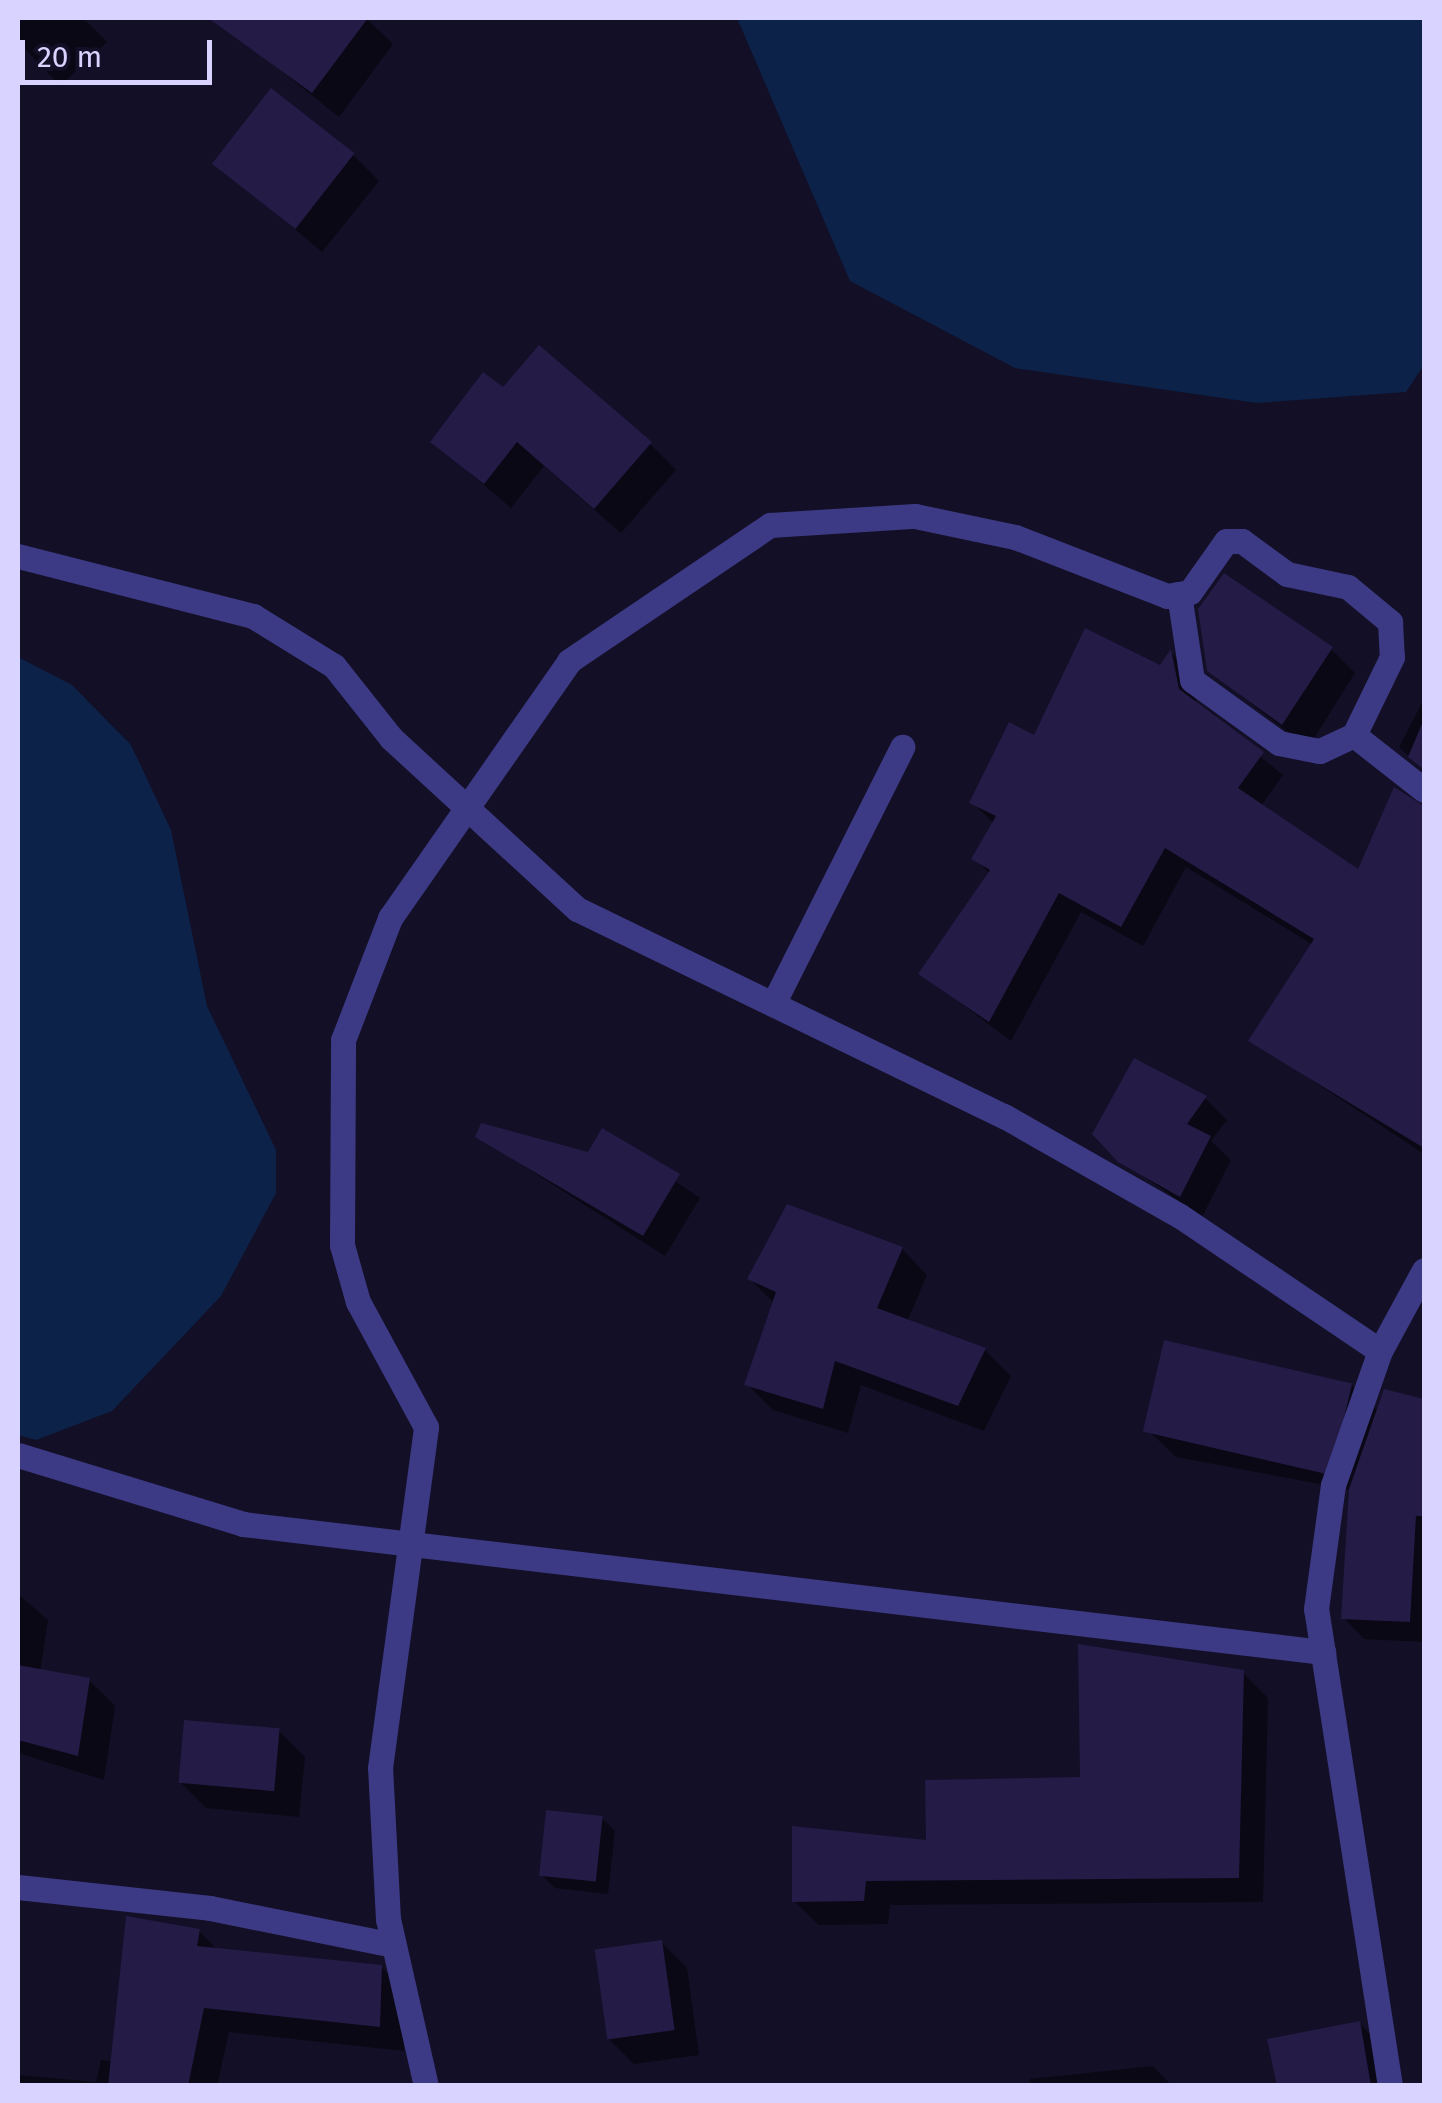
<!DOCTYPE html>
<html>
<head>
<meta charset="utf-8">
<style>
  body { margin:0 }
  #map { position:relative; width:1442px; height:2103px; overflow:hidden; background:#130f26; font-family:"Fira Sans",sans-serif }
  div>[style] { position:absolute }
  .water>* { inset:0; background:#0c2248 }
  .shadow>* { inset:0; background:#0007 }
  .building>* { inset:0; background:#241b47; transform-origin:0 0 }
  .lane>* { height:25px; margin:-12.5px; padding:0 12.5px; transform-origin:12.5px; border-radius:12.5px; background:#3d3a85 }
  .street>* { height:25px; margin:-12.5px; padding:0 12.5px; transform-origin:12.5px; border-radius:12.5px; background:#3d3a85 }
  span { translate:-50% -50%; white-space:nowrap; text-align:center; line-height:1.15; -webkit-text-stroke:9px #130f26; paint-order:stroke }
  .frame { position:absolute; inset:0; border:20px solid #d9d4ff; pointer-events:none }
  .scale { position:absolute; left:20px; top:40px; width:192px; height:45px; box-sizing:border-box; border:5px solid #d9d4ff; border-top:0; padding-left:12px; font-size:30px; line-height:35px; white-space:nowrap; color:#d9d4ff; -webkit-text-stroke:8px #130f26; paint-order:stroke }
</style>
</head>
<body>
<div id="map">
  <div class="water">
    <div style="clip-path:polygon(737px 18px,1424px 18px,1424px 365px,1406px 392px,1257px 403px,1015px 368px,850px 281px)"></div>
    <div style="clip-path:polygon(18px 657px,72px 685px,131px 745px,171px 830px,207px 1006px,276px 1150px,276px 1193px,221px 1296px,112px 1411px,36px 1440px,18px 1435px)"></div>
  </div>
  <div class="shadow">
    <div style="clip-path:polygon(18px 18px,83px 18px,107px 42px,60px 86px,18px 41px)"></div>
    <div style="clip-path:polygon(241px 18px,366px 18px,393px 44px,339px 117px,231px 31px)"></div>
    <div style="clip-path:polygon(353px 155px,379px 181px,322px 252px,216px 163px)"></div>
    <div style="clip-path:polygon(503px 390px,650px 444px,676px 470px,621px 533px,544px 466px,511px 508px,433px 442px)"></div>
    <div style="clip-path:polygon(1331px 649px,1355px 673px,1308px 748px,1209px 670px)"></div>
    <div style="clip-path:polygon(1171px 653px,1191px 672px,1197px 706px,1283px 775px,1261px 806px,1359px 872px,1424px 807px,1424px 1154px,1251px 1040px,1313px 945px,1186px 867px,1143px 946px,1081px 912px,1011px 1041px,922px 974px,990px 874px,974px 858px,994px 824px,972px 802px,1036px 738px,1161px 668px)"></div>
    <div style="clip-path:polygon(1424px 699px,1424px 771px,1399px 747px)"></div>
    <div style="clip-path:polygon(1205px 1098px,1227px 1120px,1211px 1141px,1231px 1160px,1202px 1217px,1120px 1160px)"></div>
    <div style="clip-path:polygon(603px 1132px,700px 1198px,665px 1256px,478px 1137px,590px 1155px)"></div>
    <div style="clip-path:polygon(902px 1249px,927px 1275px,907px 1322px,985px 1350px,1011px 1376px,984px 1431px,861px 1385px,848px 1433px,773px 1410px,747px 1384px,775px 1304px,750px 1279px)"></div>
    <div style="clip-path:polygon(1424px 1370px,1424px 1642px,1364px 1639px,1344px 1618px,1351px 1490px,1176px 1457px,1150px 1432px,1351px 1384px,1379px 1412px,1422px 1401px)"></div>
    <div style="clip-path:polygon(18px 1594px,48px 1620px,40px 1672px,89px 1680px,115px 1706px,104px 1780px,18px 1753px)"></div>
    <div style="clip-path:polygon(1243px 1673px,1268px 1698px,1263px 1902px,890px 1905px,888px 1924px,819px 1925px,794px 1901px,1082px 1779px)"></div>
    <div style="clip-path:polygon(279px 1731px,305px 1757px,299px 1817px,206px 1808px,180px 1782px)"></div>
    <div style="clip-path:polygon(602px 1818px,615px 1831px,608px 1894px,555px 1888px,542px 1875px)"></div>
    <div style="clip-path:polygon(199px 1931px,218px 1951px,381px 1967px,406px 1992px,404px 2051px,229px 2032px,217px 2086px,18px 2086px,18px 2075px,96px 2082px,101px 2060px,113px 2062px)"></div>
    <div style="clip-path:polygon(661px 1942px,687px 1968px,699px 2055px,634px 2064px,608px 2038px)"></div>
    <div style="clip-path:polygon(1360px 2024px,1386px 2050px,1391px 2086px,1280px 2086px)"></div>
    <div style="clip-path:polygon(1153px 2066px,1172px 2086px,1031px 2086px,1030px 2079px)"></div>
  </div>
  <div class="building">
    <div style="clip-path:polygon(208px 18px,368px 18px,312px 93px)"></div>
    <div style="left:271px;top:88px;width:106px;height:96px;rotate:38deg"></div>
    <div style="clip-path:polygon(539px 345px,652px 442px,594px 509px,517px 442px,484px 484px,430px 442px,483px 372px,503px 387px)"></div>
    <div style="clip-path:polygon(1224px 573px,1333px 647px,1282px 725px,1207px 671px,1198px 609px)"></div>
    <div style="clip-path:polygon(1085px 628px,1160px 665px,1171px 649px,1179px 689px,1264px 752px,1238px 788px,1358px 869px,1394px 787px,1424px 806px,1424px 1148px,1248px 1041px,1314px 939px,1165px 848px,1121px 927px,1059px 893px,989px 1022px,918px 974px,990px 870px,971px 859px,996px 816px,969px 803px,1009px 722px,1034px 735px)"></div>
    <div style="clip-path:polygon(1424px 719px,1424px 770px,1408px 757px)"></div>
    <div style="clip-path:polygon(1134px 1058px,1207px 1096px,1187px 1124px,1211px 1136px,1180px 1197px,1118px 1162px,1092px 1134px)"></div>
    <div style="clip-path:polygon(481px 1123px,588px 1152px,602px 1128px,680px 1174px,643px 1236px,475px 1137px)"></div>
    <div style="clip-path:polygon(787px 1204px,903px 1247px,877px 1308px,986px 1348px,958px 1406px,835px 1361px,823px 1409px,744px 1385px,776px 1292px,747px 1279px)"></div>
    <div style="left:1164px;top:1340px;width:193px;height:94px;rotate:13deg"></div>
    <div style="clip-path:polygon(1384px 1389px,1424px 1399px,1424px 1516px,1416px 1516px,1410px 1622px,1341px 1619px,1349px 1489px)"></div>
    <div style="clip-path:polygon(1078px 1644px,1244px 1670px,1239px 1878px,866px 1881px,864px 1901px,792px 1902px,792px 1826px,926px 1840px,925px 1780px,1080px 1777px)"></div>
    <div style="clip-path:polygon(18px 1665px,90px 1678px,78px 1756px,18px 1740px)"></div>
    <div style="left:184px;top:1720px;width:96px;height:63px;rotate:5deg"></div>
    <div style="left:546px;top:1810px;width:57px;height:66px;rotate:6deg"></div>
    <div style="clip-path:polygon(126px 1916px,200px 1929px,197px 1946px,382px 1965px,380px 2027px,204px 2008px,188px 2086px,108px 2086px)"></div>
    <div style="left:662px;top:1940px;width:91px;height:68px;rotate:82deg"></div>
    <div style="clip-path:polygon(1360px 2021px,1371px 2086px,1277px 2086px,1267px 2039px)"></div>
  </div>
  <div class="lane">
    <div style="left:1354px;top:735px;width:89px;rotate:38.2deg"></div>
  </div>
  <div class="street">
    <div style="left:18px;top:556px;width:243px;rotate:14.3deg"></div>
    <div style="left:253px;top:616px;width:95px;rotate:31.7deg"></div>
    <div style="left:334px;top:666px;width:92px;rotate:51.6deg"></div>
    <div style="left:391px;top:738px;width:253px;rotate:42.6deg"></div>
    <div style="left:577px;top:909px;width:475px;rotate:25.9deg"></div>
    <div style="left:1004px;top:1116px;width:202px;rotate:29.6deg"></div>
    <div style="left:1180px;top:1216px;width:241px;rotate:34deg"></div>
    <div style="left:773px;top:1004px;width:288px;rotate:-63.3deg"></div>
    <div style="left:18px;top:1455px;width:235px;rotate:17deg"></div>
    <div style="left:243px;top:1524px;width:1088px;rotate:6.76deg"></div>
    <div style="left:18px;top:1887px;width:193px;rotate:6.2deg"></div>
    <div style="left:210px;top:1908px;width:187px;rotate:11.4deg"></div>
    <div style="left:426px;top:2086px;width:171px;rotate:-102.8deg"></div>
    <div style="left:388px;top:1919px;width:151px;rotate:-93deg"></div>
    <div style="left:380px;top:1768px;width:344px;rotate:-82.3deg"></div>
    <div style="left:426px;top:1427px;width:142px;rotate:-118.5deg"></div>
    <div style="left:358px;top:1302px;width:59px;rotate:-105.7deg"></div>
    <div style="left:342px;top:1245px;width:205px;rotate:-89.7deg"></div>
    <div style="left:343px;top:1040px;width:131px;rotate:-68.9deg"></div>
    <div style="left:390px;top:918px;width:313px;rotate:-55.1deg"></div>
    <div style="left:569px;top:661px;width:243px;rotate:-34.1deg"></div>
    <div style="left:770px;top:525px;width:145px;rotate:-3.6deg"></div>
    <div style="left:915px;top:516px;width:102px;rotate:11.9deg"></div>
    <div style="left:1015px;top:537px;width:163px;rotate:21.2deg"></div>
    <div style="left:1167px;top:596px;width:23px;rotate:-10deg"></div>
    <div style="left:1190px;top:592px;width:62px;rotate:-54.8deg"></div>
    <div style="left:1226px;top:541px;width:16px"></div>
    <div style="left:1242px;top:541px;width:56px;rotate:36.3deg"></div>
    <div style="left:1287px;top:574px;width:62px;rotate:12deg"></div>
    <div style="left:1348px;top:587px;width:55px;rotate:39.8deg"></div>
    <div style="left:1390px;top:622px;width:35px;rotate:87deg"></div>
    <div style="left:1392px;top:657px;width:87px;rotate:116deg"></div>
    <div style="left:1354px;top:735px;width:38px;rotate:155deg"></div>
    <div style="left:1319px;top:751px;width:41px;rotate:-168.7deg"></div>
    <div style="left:1279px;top:743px;width:107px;rotate:-144.1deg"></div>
    <div style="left:1192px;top:680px;width:87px;rotate:-98.6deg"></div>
    <div style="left:1390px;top:2086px;width:483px;rotate:-98.8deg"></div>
    <div style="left:1316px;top:1609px;width:125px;rotate:-82.2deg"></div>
    <div style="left:1333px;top:1485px;width:142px;rotate:-70.7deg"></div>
    <div style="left:1380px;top:1351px;width:92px;rotate:-61.5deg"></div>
  </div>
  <div class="frame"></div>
  <div class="scale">20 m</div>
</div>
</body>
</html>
